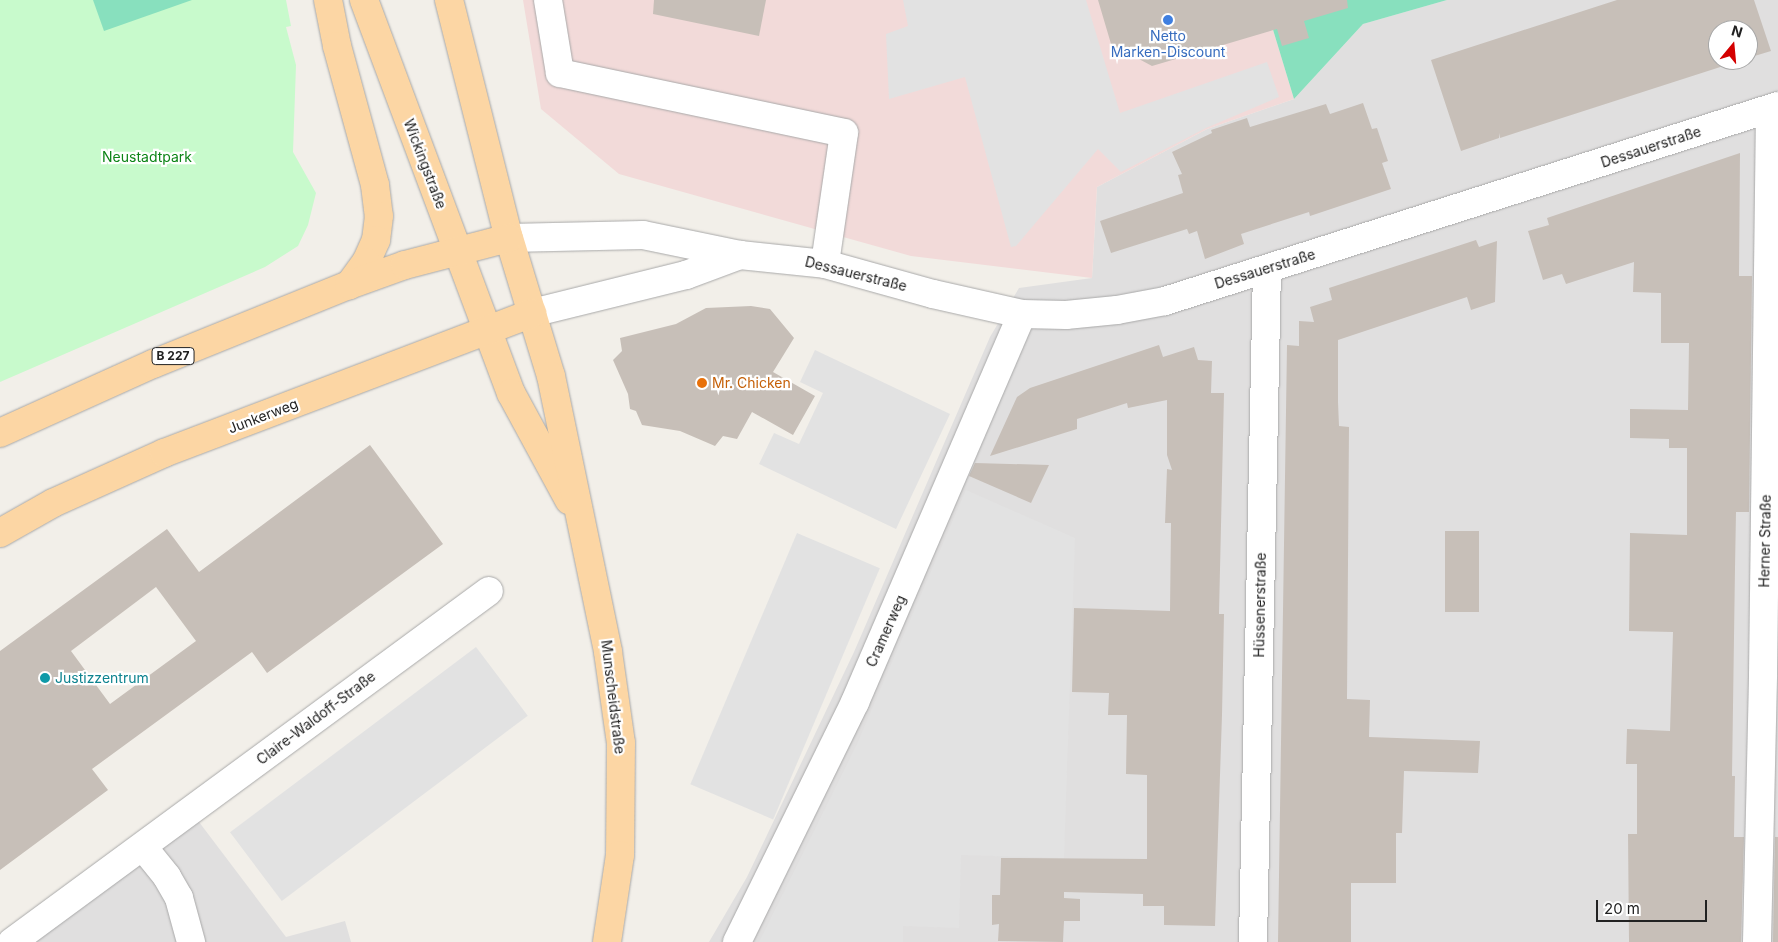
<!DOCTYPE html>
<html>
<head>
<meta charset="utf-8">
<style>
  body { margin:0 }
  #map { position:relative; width:1778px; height:942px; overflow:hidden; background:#f2efe9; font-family:Inter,sans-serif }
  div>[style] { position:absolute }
  .residential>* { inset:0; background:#e0dfdf }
  .commercial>* { inset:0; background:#f2dad9 }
  .park>* { inset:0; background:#c8facc }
  .pitch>* { inset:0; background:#88e0be }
  .parking>* { inset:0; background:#e2e2e2; transform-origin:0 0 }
  .building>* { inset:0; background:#c7bfb8; transform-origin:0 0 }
  .roads { filter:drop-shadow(0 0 1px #a9a9a9) drop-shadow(0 0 1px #a9a9a9) }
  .minor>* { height:28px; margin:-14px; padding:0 14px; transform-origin:14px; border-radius:14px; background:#fff }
  .major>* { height:28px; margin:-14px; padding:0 14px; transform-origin:14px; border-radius:14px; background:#fcd6a4 }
  .dots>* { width:14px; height:14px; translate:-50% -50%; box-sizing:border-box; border:2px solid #fff; border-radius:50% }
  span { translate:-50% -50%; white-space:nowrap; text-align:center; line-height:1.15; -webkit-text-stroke:4.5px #fff; paint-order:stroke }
  .shield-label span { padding:1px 4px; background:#fff; border:1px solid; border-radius:4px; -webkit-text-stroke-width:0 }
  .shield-label { font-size:12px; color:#222; font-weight:700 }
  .shop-label { font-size:14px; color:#366cbe }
  .street-label { font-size:14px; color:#222 }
  .park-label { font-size:14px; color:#0c8416 }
  .food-label { font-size:14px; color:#c56008 }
  .left { translate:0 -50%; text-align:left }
  .culture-label { font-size:14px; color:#0d838f }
  .north { position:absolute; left:1708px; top:20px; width:50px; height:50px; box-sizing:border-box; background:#fff; border:1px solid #a7a7a7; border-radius:50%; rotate:17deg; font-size:14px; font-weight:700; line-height:20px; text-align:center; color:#222 }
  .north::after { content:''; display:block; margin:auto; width:18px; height:22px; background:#d40000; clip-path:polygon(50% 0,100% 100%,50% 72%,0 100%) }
  .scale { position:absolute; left:1596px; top:900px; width:111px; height:22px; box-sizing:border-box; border:2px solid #222; border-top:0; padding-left:6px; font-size:15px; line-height:18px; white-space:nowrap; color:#222; -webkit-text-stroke:4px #fff; paint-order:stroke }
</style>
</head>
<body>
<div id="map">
  <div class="residential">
    <div style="clip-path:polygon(evenodd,1447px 0,1778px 0,1778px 942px,709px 942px,747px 877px,854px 652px,990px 337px,1019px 288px,1092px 278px,1097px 187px,1207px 129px,1294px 99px,1363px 24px,1447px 0,1718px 30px,1748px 30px,1748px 60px,1718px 60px,1718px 30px)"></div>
    <div style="clip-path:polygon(196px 818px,286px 937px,345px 921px,351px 942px,33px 942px)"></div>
  </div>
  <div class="commercial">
    <div style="clip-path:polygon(523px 0,1264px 0,1294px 99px,1207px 129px,1097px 187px,1092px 278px,911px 256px,619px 174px,541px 109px)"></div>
  </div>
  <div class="park">
    <div style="clip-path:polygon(0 0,286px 0,291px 26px,286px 27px,296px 65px,293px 152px,316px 193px,308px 225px,298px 246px,265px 267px,0 382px)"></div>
  </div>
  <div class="pitch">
    <div style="clip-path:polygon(93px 0,192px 0,104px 31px)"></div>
    <div style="clip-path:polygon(1264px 0,1447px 0,1363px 24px,1294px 99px)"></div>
  </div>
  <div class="parking">
    <div style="clip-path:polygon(903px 0,1086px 0,1120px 113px,1267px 62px,1279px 97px,1206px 128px,1121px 172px,1098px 149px,1016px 246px,1011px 247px,965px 77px,889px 99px,886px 34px,908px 26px)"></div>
    <div style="clip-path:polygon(815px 350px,950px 414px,896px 529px,759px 464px,774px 433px,799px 444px,823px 393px,800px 382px)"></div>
    <div style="clip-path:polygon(966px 490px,1075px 538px,1064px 858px,961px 855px,959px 928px,903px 926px,903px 942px,759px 942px,857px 744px)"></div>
    <div style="left:797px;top:533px;width:90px;height:273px;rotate:23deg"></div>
    <div style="left:476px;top:647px;width:86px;height:308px;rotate:53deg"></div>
  </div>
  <div class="building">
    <div style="clip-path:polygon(654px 0,766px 0,759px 36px,653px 14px)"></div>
    <div style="clip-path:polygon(1098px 0,1347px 0,1348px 8px,1304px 21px,1309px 38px,1282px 46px,1277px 29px,1152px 66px,1124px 51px,1114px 54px)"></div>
    <div style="clip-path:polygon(1617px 0,1754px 0,1771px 51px,1748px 58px,1748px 30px,1718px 30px,1718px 60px,1742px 60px,1500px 138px,1499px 133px,1499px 138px,1461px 151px,1431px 60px)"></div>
    <div style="clip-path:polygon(1363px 103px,1372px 129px,1377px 128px,1388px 161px,1382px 163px,1391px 189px,1310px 216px,1309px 212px,1241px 234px,1244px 244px,1205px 259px,1197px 231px,1189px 234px,1187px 229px,1111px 253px,1100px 221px,1183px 193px,1178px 175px,1182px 174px,1172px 152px,1212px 133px,1211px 130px,1247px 118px,1250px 127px,1326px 104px,1330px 114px)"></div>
    <div style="clip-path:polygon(1740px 153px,1739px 276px,1752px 276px,1749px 512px,1736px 512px,1735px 568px,1732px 776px,1735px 776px,1734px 837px,1744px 837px,1741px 942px,1629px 942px,1628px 834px,1637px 834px,1637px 764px,1626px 764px,1627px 729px,1670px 731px,1673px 632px,1629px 631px,1630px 533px,1687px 535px,1687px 448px,1669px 448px,1669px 439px,1630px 438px,1630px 409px,1688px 410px,1689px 343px,1661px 343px,1661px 293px,1633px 292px,1634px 262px,1566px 284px,1562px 274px,1543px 280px,1528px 231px,1549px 225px,1547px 218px)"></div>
    <div style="clip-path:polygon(1476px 240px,1479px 247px,1497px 241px,1495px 302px,1471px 310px,1467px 297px,1338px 340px,1338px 402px,1339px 426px,1349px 427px,1347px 699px,1370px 700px,1369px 737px,1480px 741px,1478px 773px,1404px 771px,1402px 833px,1396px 833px,1396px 883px,1351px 883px,1351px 942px,1278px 942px,1287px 345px,1299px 346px,1299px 321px,1314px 322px,1310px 307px,1332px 300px,1329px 288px)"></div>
    <div style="clip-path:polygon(751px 306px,770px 309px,794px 338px,773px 372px,815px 396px,793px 435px,752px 412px,737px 439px,723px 436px,715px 446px,680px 431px,642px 425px,636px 411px,630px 409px,628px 394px,613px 360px,622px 351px,620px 338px,676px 324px,706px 308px)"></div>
    <div style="clip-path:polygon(1159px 345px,1163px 357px,1194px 347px,1198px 360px,1212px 361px,1211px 393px,1224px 393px,1219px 614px,1224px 614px,1222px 715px,1215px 926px,1164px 925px,1164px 906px,1143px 906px,1143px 894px,1064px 892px,1064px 898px,1080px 899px,1080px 921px,1064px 921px,1063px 942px,998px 941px,999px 924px,992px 925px,992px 895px,1000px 895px,1001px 858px,1147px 859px,1147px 775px,1126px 774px,1127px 715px,1108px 715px,1109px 693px,1072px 692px,1074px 608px,1170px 611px,1171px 523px,1165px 523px,1167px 469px,1172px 470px,1167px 455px,1167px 400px,1128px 408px,1127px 403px,1077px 419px,1077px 429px,990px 456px,1017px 397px,1030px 388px)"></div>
    <div style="clip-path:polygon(evenodd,370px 445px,443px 544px,267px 673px,252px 652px,92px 769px,108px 790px,0 870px,0 651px,167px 529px,199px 572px,370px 445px,156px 587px,196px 641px,110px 704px,71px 651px,156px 587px)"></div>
    <div style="clip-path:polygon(975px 463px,1049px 465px,1031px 503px,969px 476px)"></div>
    <div style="left:1445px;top:531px;width:34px;height:81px"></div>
    <div style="clip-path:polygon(1775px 837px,1778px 837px,1778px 942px,1773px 942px)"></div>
  </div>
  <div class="roads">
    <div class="minor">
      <div style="left:548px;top:0;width:74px;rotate:80.7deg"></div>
      <div style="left:560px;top:73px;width:290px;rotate:11.9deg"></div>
      <div style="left:844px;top:133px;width:132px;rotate:98.3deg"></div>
      <div style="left:509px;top:238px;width:134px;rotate:-1.3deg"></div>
      <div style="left:643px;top:235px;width:99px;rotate:11.7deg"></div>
      <div style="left:740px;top:255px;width:85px;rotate:6deg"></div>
      <div style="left:825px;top:264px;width:112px;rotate:15.5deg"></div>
      <div style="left:933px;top:294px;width:91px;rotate:12.7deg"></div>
      <div style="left:1022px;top:314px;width:44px;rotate:1.3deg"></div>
      <div style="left:1066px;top:315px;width:51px;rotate:-5.6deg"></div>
      <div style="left:1117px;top:310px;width:49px;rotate:-10.6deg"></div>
      <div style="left:1165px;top:301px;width:643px;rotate:-17.65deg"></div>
      <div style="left:532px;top:313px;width:159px;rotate:-13.9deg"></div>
      <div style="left:686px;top:275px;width:58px;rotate:-20.3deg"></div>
      <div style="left:143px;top:847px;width:38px;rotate:51deg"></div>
      <div style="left:167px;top:877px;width:24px;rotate:60deg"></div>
      <div style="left:179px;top:898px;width:46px;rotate:74.7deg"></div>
      <div style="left:12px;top:942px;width:592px;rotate:-36.35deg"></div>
      <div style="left:737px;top:942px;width:267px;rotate:-63.8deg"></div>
      <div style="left:855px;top:702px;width:422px;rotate:-66.7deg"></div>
      <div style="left:1253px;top:942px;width:673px;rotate:-88.81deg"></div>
      <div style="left:1757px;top:942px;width:267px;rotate:-88.7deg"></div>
      <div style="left:1763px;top:675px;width:565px;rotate:-89.29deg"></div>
    </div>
    <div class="major">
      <div style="left:328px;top:0;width:47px;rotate:78.9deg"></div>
      <div style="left:337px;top:46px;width:144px;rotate:74.7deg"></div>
      <div style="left:375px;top:185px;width:31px;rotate:83deg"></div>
      <div style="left:379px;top:216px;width:24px;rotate:97deg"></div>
      <div style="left:376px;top:240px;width:24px;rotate:114deg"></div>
      <div style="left:366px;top:262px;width:29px;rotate:126deg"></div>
      <div style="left:364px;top:0;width:420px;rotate:69.5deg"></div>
      <div style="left:511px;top:393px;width:122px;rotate:61.5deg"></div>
      <div style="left:449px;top:0;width:245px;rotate:75.9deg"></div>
      <div style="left:509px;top:238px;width:144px;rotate:73.1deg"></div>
      <div style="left:551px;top:376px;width:282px;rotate:78.3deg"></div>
      <div style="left:608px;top:652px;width:92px;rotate:81.9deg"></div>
      <div style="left:621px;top:743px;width:112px;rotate:90.5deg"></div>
      <div style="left:620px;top:855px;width:88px;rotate:98.5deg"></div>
      <div style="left:0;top:433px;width:168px;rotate:-24.3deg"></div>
      <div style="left:153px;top:364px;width:211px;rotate:-22deg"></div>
      <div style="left:349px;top:285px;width:59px;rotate:-19.7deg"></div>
      <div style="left:405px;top:265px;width:107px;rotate:-14.6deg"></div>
      <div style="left:0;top:533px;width:61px;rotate:-29.5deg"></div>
      <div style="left:53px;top:503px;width:122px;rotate:-24.2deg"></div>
      <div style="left:164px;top:453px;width:394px;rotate:-20.8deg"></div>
    </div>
  </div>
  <div class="dots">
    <div style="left:1168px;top:20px;background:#3f7fe0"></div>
    <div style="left:702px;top:383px;background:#e8710a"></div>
    <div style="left:45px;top:678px;background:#0f9aa8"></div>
  </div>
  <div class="shield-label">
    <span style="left:173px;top:356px">B 227</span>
  </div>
  <div class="shop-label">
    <span style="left:1168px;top:44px">Netto<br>Marken-Discount</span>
  </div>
  <div class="street-label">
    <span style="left:1651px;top:147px;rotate:-18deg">Dessauerstraße</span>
    <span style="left:425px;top:164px;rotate:69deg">Wickingstraße</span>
    <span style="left:1265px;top:269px;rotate:-17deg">Dessauerstraße</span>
    <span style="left:856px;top:274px;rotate:14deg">Dessauerstraße</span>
    <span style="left:263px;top:416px;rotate:-21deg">Junkerweg</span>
    <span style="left:1765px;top:541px;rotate:-89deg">Herner Straße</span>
    <span style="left:1260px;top:605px;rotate:-89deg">Hüssenerstraße</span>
    <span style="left:886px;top:631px;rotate:-66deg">Cramerweg</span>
    <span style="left:613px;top:697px;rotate:83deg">Munscheidstraße</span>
    <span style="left:316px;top:718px;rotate:-37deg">Claire-Waldoff-Straße</span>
  </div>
  <div class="park-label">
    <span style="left:147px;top:157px">Neustadtpark</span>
  </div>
  <div class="food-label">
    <span class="left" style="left:712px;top:383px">Mr. Chicken</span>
  </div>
  <div class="culture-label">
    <span class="left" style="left:55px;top:678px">Justizzentrum</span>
  </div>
  <div class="north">N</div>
  <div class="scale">20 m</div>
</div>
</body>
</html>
